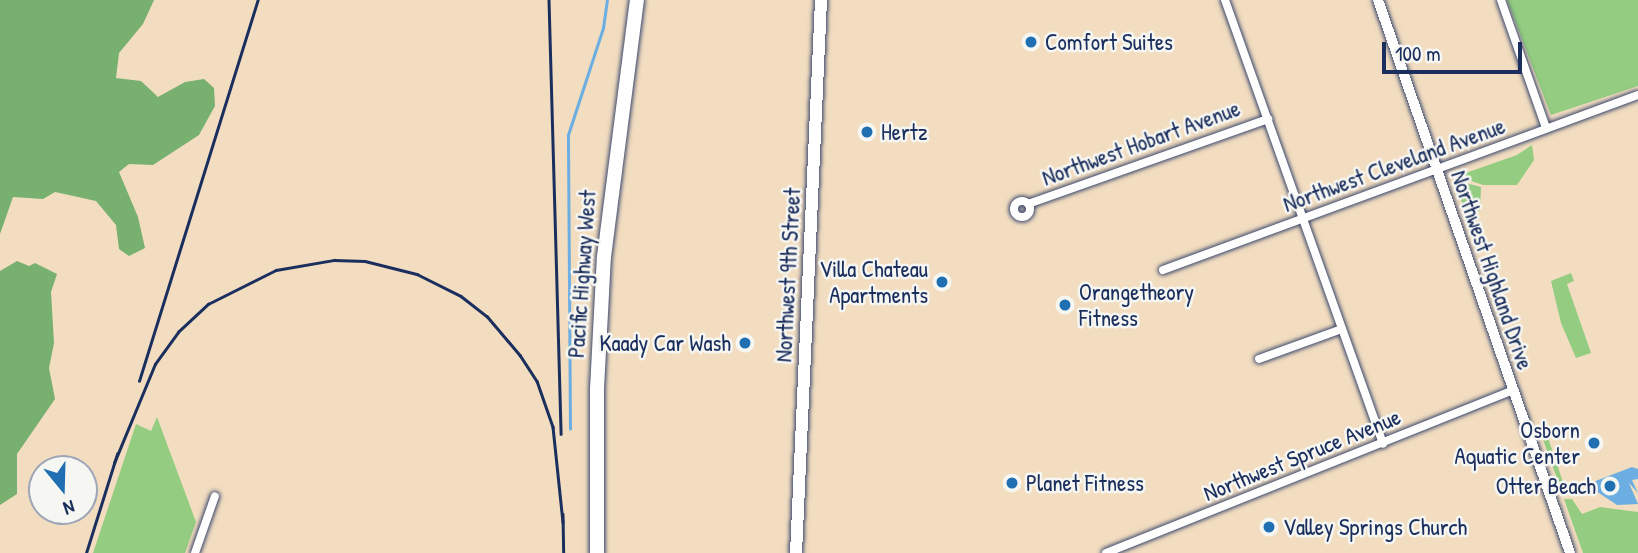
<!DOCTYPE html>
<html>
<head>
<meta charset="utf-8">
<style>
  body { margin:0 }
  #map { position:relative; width:1638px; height:553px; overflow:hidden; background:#f2ddc0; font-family:"Patrick Hand",sans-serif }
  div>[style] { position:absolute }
  .green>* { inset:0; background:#94cd81 }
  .forest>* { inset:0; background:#77b06f }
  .water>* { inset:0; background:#6caee1 }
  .stream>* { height:2.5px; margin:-1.25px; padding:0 1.25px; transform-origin:1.25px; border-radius:1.25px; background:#6caee1 }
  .roads { filter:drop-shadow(0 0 2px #3b496d) drop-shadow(0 0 2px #3b496d) }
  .minor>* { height:8px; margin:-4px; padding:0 4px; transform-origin:4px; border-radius:4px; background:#fff }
  .minor>.ring { margin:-4px; padding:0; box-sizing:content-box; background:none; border:8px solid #fff; border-radius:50% }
  .tertiary>* { height:10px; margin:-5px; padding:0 5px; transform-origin:5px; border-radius:5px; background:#fff }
  .primary>* { height:12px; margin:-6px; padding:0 6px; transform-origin:6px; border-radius:6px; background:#fff }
  .trunk>* { height:14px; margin:-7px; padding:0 7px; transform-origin:7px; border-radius:7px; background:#fff }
  .rail>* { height:2.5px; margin:-1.25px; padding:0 1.25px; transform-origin:1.25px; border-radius:1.25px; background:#1b2f5e }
  .dots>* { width:19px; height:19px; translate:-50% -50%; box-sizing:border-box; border:4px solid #f6f6f2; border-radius:50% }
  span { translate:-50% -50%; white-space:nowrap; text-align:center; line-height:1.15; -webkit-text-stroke:5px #f6f6f2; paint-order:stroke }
  .poi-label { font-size:23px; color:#1b2f5e }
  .left { translate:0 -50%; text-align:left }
  .right { translate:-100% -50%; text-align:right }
  .street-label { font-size:23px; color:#1b2f5e }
  .north { position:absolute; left:28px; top:455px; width:70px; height:70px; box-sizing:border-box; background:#f6f6f2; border:2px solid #9ea6b7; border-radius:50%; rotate:161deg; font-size:19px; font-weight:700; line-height:28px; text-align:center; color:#1b2f5e }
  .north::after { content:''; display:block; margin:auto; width:24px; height:32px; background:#1f6fb2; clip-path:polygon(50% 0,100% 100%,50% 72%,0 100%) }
  .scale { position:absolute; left:1382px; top:42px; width:140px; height:32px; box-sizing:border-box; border:4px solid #1b2f5e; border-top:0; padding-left:9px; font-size:21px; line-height:24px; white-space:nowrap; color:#1b2f5e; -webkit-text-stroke:5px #f6f6f2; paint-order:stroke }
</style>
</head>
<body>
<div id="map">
  <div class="green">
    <div style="clip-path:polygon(1507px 0,1638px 0,1638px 86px,1551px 115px)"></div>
    <div style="clip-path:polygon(1532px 145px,1534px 160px,1517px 185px,1483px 185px,1457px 176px,1517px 155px)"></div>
    <div style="clip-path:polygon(1454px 180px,1481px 187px,1480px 211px,1466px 214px)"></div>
    <div style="clip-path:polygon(1571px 273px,1574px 281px,1567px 284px,1591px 353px,1576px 358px,1561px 323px,1551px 281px)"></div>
    <div style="clip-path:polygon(157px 417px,196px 522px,185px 553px,93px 553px,136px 424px,151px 431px)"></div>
    <div style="clip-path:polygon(1546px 432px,1567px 494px,1563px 495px,1541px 434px)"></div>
    <div style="clip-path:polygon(1564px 499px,1572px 499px,1582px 514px,1600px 507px,1638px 512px,1638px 553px,1583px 553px)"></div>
  </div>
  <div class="forest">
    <div style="clip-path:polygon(0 0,154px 0,143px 24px,119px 53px,116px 78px,141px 81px,158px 97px,185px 82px,204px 79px,214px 88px,215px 106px,199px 135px,153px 165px,129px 164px,119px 172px,138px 217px,145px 248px,129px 256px,119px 249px,116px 225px,96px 201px,55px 192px,43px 199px,13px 197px,0 234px)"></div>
    <div style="clip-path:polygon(17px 261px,29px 266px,35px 263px,57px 274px,51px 292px,54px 343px,49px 368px,55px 399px,17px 454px,17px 494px,0 505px,0 271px)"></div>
  </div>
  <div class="water">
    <div style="clip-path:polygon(1632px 467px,1638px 469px,1638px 479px,1632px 480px,1638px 493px,1629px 483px,1638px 504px,1617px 505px,1593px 489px,1593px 482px)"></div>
  </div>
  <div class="stream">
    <div style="left:570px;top:429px;width:294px;rotate:-90.4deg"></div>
    <div style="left:568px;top:135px;width:113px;rotate:-71.9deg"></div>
    <div style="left:603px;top:28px;width:28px;rotate:-82deg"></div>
  </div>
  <div class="roads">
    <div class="minor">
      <div style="left:1225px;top:0;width:471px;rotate:70.4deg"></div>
      <div style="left:1501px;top:0;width:136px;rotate:70.6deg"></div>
      <div class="ring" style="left:1014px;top:201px;width:8px;height:8px"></div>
      <div style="left:1028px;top:204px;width:255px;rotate:-19.5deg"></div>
      <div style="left:1163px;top:270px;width:506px;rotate:-20.22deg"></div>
      <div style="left:1259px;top:359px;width:88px;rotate:-19.9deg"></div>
      <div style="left:195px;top:553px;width:60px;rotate:-70.7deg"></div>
      <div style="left:1106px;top:553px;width:438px;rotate:-21.8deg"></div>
    </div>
    <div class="tertiary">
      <div style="left:1378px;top:0;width:585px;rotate:70.85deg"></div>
    </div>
    <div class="primary">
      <div style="left:796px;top:553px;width:554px;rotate:-87.41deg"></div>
    </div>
    <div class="trunk">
      <div style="left:597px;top:553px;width:164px;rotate:-90deg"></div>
      <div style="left:597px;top:389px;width:132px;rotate:-87deg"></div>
      <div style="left:604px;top:257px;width:259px;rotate:-82.7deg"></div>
    </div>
  </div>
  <div class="rail">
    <div style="left:549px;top:0;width:434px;rotate:88.4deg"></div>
    <div style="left:139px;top:381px;width:399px;rotate:-72.7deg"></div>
    <div style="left:114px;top:463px;width:107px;rotate:-67.5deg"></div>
    <div style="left:155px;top:364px;width:39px;rotate:-54deg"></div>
    <div style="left:178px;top:332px;width:41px;rotate:-43deg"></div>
    <div style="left:208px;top:304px;width:76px;rotate:-26.6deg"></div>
    <div style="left:276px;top:270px;width:59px;rotate:-9.8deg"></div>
    <div style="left:334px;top:260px;width:31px;rotate:2deg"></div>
    <div style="left:365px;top:261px;width:54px;rotate:14deg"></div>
    <div style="left:417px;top:274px;width:49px;rotate:26.6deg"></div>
    <div style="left:461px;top:296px;width:33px;rotate:38deg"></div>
    <div style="left:487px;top:316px;width:51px;rotate:49.8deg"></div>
    <div style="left:520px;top:355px;width:31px;rotate:57deg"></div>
    <div style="left:537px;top:381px;width:49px;rotate:70.8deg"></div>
    <div style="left:553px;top:427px;width:96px;rotate:84deg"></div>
    <div style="left:563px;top:514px;width:39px;rotate:89deg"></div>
    <div style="left:86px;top:553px;width:104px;rotate:-72.6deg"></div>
  </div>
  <div class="dots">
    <div style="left:1031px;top:42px;background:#1f6fb2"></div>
    <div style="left:867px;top:132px;background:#1f6fb2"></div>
    <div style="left:942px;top:282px;background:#1f6fb2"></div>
    <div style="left:1065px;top:305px;background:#1f6fb2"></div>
    <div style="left:745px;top:343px;background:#1f6fb2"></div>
    <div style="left:1594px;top:443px;background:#1f6fb2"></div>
    <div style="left:1012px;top:483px;background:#1f6fb2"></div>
    <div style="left:1610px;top:486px;background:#1f6fb2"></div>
    <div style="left:1269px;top:527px;background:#1f6fb2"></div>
  </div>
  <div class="poi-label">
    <span class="left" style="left:1045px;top:42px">Comfort Suites</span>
    <span class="left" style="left:881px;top:132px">Hertz</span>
    <span class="right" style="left:928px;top:282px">Villa Chateau<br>Apartments</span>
    <span class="left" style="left:1079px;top:305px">Orangetheory<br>Fitness</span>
    <span class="right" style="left:731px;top:343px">Kaady Car Wash</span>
    <span class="right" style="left:1580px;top:443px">Osborn<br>Aquatic Center</span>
    <span class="left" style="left:1026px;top:483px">Planet Fitness</span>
    <span class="right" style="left:1596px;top:486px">Otter Beach</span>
    <span class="left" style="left:1283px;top:527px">Valley Springs Church</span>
  </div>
  <div class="street-label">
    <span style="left:1141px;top:143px;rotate:-20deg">Northwest Hobart Avenue</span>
    <span style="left:1394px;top:165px;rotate:-20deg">Northwest Cleveland Avenue</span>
    <span style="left:1492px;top:270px;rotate:71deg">Northwest Highland Drive</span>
    <span style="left:582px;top:274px;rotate:-86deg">Pacific Highway West</span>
    <span style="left:788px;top:275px;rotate:-87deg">Northwest 9th Street</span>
    <span style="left:1302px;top:455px;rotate:-22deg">Northwest Spruce Avenue</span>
  </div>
  <div class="north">N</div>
  <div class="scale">100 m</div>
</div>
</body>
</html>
